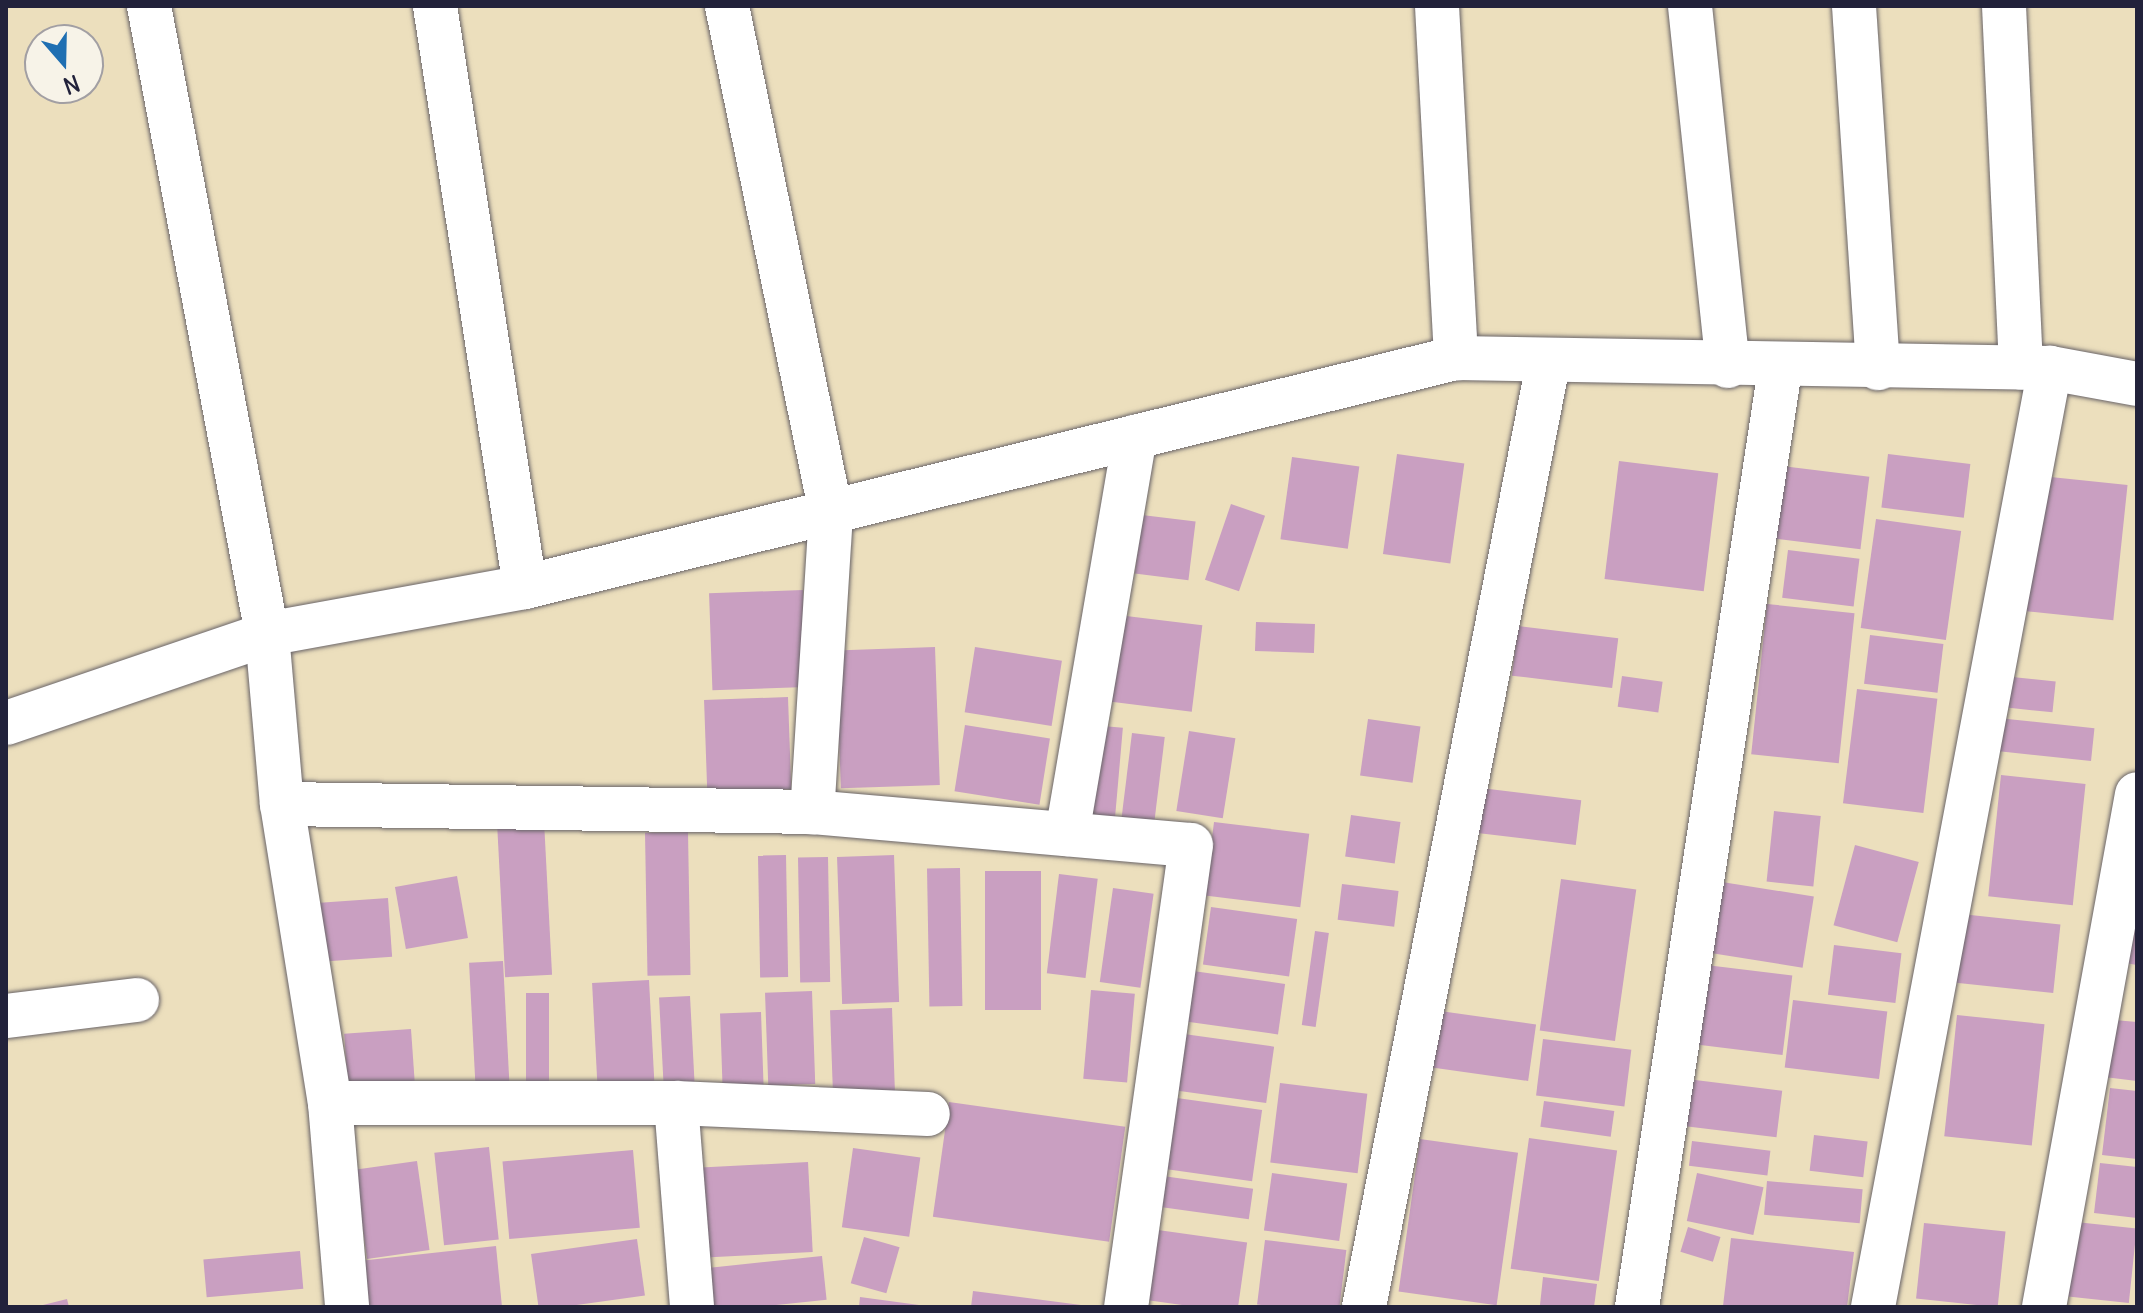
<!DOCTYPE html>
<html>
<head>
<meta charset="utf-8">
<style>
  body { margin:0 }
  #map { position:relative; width:2143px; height:1313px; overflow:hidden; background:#ecdfbd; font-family:Delius,sans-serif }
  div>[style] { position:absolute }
  .building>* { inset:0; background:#c99fc1; transform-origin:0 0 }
  .roads { filter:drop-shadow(0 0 2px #696468) drop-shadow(0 0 2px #696468) }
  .minor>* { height:44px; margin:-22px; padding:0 22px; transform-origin:22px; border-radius:22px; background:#fff }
  .tertiary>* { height:44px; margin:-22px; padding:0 22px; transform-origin:22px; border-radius:22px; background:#fff }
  span { translate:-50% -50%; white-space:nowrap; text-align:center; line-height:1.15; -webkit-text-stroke:7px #f7f3e8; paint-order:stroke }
  .frame { position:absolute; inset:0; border:8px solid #22223b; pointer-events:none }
  .north { position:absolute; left:24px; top:24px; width:80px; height:80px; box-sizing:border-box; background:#f7f3e8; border:2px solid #a29fa3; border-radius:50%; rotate:160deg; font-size:22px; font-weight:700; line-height:32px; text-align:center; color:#22223b }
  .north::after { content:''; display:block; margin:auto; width:28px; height:36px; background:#1f6fb2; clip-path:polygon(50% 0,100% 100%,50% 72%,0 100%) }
</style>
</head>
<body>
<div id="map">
  <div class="building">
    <div style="left:1397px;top:454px;width:68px;height:101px;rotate:8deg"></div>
    <div style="left:1888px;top:454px;width:83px;height:54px;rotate:7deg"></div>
    <div style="left:1292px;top:457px;width:68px;height:83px;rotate:8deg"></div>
    <div style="left:1619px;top:461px;width:100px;height:119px;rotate:7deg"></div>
    <div style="left:1782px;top:466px;width:88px;height:73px;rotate:7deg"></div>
    <div style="left:2041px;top:476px;width:87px;height:136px;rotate:6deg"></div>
    <div style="left:1231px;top:504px;width:36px;height:80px;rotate:19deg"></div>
    <div style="left:1142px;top:515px;width:54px;height:59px;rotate:7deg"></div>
    <div style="left:1876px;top:519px;width:86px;height:110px;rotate:8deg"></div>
    <div style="left:1788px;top:550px;width:72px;height:48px;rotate:7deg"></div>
    <div style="left:803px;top:590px;width:97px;height:94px;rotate:88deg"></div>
    <div style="left:1767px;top:604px;width:88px;height:151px;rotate:6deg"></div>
    <div style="left:1118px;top:615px;width:85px;height:87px;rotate:7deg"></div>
    <div style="left:1256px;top:622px;width:59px;height:29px;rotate:2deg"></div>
    <div style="left:1518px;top:626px;width:101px;height:50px;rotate:7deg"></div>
    <div style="left:1870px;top:635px;width:74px;height:49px;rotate:7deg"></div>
    <div style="left:935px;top:647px;width:138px;height:99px;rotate:88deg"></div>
    <div style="left:975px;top:647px;width:88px;height:66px;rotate:9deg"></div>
    <div style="left:1622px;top:676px;width:41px;height:31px;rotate:8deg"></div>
    <div style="left:2003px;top:676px;width:53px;height:31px;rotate:6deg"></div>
    <div style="left:1857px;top:689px;width:81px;height:115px;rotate:7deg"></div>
    <div style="left:788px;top:697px;width:92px;height:84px;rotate:88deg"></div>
    <div style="left:1998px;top:718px;width:97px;height:33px;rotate:6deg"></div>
    <div style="left:1368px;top:719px;width:53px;height:57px;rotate:8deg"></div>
    <div style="left:965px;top:725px;width:86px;height:67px;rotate:9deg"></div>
    <div style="left:1091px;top:725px;width:32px;height:100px;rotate:5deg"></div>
    <div style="left:1189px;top:731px;width:47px;height:81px;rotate:9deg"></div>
    <div style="left:1132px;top:733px;width:33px;height:94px;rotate:7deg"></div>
    <div style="left:2001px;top:775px;width:85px;height:122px;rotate:6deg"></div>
    <div style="left:1481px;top:788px;width:101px;height:45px;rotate:7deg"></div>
    <div style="left:1774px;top:811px;width:47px;height:71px;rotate:6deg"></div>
    <div style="left:1351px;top:815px;width:50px;height:42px;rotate:8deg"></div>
    <div style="left:544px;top:821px;width:154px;height:47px;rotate:87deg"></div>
    <div style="left:1214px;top:822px;width:96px;height:74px;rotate:7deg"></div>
    <div style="left:688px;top:832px;width:143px;height:43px;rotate:89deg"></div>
    <div style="left:1855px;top:845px;width:66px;height:83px;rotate:15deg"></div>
    <div style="left:786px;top:855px;width:122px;height:28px;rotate:89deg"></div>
    <div style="left:894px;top:855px;width:147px;height:57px;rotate:88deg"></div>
    <div style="left:828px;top:857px;width:125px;height:30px;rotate:89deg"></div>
    <div style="left:960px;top:868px;width:138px;height:33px;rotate:89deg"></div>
    <div style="left:985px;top:871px;width:56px;height:139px"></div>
    <div style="clip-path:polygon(2137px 873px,2137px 965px,2125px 963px)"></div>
    <div style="left:1059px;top:874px;width:39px;height:100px;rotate:7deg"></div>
    <div style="left:457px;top:876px;width:63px;height:63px;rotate:80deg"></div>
    <div style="left:1561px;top:879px;width:76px;height:153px;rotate:8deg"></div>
    <div style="left:1722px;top:882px;width:93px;height:72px;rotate:9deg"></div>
    <div style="left:1342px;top:884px;width:57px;height:36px;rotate:7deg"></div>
    <div style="left:1113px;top:888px;width:41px;height:95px;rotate:8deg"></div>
    <div style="left:388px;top:898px;width:59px;height:68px;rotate:86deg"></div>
    <div style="left:1211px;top:907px;width:87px;height:58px;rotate:8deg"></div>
    <div style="left:1961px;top:914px;width:100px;height:69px;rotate:6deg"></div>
    <div style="left:1315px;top:931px;width:14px;height:95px;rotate:8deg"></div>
    <div style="left:1834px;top:945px;width:68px;height:50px;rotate:7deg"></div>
    <div style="left:503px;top:961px;width:131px;height:34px;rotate:87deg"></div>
    <div style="left:1698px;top:964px;width:95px;height:80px;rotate:7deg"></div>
    <div style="left:1193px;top:971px;width:93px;height:51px;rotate:8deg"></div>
    <div style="left:649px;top:980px;width:101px;height:57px;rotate:87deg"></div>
    <div style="left:1091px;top:990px;width:44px;height:89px;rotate:5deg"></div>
    <div style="left:812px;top:991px;width:93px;height:47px;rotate:88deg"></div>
    <div style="left:526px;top:993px;width:23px;height:101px"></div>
    <div style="left:690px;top:996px;width:98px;height:31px;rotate:87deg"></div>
    <div style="left:1793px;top:1000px;width:95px;height:68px;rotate:7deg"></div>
    <div style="left:892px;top:1008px;width:98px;height:62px;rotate:88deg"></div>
    <div style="left:1440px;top:1011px;width:97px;height:57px;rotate:8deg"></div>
    <div style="left:761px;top:1012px;width:75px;height:41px;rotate:88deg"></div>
    <div style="left:1957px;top:1015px;width:88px;height:122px;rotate:6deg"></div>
    <div style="clip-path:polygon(2103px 1019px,2137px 1022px,2137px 1081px,2096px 1076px)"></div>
    <div style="left:411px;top:1029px;width:52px;height:67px;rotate:86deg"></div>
    <div style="left:1184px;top:1034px;width:91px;height:57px;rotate:8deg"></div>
    <div style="left:1543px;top:1039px;width:89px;height:57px;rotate:7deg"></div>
    <div style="left:1679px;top:1078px;width:104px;height:47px;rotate:7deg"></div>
    <div style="left:1280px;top:1083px;width:88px;height:80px;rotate:7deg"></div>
    <div style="clip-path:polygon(2110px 1088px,2137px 1091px,2137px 1159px,2102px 1155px)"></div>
    <div style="left:1170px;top:1097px;width:93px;height:72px;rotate:8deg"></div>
    <div style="left:1544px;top:1101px;width:71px;height:26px;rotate:8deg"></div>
    <div style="left:949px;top:1102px;width:178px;height:116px;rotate:8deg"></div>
    <div style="left:1814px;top:1135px;width:54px;height:36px;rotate:7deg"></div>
    <div style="left:1529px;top:1138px;width:89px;height:132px;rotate:8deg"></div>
    <div style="left:1420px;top:1139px;width:99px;height:154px;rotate:8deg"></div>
    <div style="left:1692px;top:1141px;width:79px;height:25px;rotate:7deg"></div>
    <div style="left:489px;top:1147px;width:93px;height:55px;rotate:84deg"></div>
    <div style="left:853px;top:1148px;width:68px;height:80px;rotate:8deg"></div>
    <div style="left:633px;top:1150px;width:78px;height:131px;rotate:85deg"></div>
    <div style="left:417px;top:1161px;width:90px;height:63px;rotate:82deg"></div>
    <div style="left:808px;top:1162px;width:90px;height:107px;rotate:87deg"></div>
    <div style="clip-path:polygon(2100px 1163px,2137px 1167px,2137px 1218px,2094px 1213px)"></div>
    <div style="left:1272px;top:1173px;width:76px;height:58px;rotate:8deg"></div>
    <div style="left:1697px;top:1173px;width:68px;height:49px;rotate:12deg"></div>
    <div style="left:1163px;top:1176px;width:91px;height:31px;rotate:8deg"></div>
    <div style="left:1767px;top:1181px;width:96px;height:34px;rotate:5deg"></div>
    <div style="left:2076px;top:1222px;width:61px;height:75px;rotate:6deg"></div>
    <div style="left:1924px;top:1223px;width:82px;height:76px;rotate:6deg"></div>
    <div style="left:1688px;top:1227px;width:34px;height:26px;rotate:17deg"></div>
    <div style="left:1158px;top:1230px;width:90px;height:71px;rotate:8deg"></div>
    <div style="left:864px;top:1237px;width:37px;height:48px;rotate:16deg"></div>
    <div style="clip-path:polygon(1731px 1238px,1854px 1252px,1847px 1307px,1723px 1306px)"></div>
    <div style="left:637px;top:1239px;width:57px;height:107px;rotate:82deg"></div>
    <div style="left:1265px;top:1240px;width:82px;height:65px;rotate:7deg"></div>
    <div style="clip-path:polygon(496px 1246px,502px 1307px,363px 1307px,359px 1261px)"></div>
    <div style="left:300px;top:1251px;width:38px;height:97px;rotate:85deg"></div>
    <div style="left:822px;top:1256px;width:44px;height:122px;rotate:84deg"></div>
    <div style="clip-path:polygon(1543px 1277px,1597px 1284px,1594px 1307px,1540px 1305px)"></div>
    <div style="clip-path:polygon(973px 1291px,1081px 1305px,1080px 1307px,971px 1307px)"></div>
    <div style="clip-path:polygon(860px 1297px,919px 1305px,918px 1307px,859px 1307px)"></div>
    <div style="clip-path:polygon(67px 1299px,69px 1307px,39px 1307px,39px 1306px)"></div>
  </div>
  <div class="roads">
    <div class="minor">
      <div style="left:435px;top:6px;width:588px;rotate:81.19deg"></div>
      <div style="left:727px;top:6px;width:518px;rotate:78.41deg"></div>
      <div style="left:831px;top:513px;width:300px;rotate:93.6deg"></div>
      <div style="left:812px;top:812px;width:380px;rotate:5deg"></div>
      <div style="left:1191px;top:845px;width:467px;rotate:98deg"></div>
      <div style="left:1437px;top:6px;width:353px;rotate:86.9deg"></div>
      <div style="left:1690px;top:6px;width:362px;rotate:84deg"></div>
      <div style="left:1854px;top:6px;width:363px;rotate:86.2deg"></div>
      <div style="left:2004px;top:6px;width:362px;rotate:87.3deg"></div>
      <div style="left:267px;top:634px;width:171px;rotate:85deg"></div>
      <div style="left:282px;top:804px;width:303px;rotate:80.9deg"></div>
      <div style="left:330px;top:1103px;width:205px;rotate:85.2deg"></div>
      <div style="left:282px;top:804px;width:530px;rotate:0.86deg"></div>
      <div style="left:1067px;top:834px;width:403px;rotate:-80.3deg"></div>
      <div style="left:6px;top:1016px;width:132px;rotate:-7deg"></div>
      <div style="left:330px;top:1103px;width:346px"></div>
      <div style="left:676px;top:1103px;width:252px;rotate:2.5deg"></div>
      <div style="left:676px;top:1103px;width:205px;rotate:85.5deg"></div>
      <div style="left:1364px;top:1307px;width:961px;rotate:-78.96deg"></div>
      <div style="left:1637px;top:1307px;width:949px;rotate:-81.33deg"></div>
      <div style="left:1873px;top:1307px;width:956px;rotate:-79.33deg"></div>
      <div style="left:2044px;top:1307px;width:521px;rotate:-79.72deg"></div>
    </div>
    <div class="tertiary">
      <div style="left:267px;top:634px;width:262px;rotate:-10.3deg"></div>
      <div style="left:525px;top:587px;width:959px;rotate:-13.82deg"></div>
      <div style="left:1456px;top:358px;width:594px;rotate:0.96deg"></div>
      <div style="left:2050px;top:368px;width:88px;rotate:10.4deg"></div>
      <div style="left:6px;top:723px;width:276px;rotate:-18.8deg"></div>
      <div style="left:267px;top:634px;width:639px;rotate:-100.64deg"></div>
    </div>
  </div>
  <div class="frame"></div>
  <div class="north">N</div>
</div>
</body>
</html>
